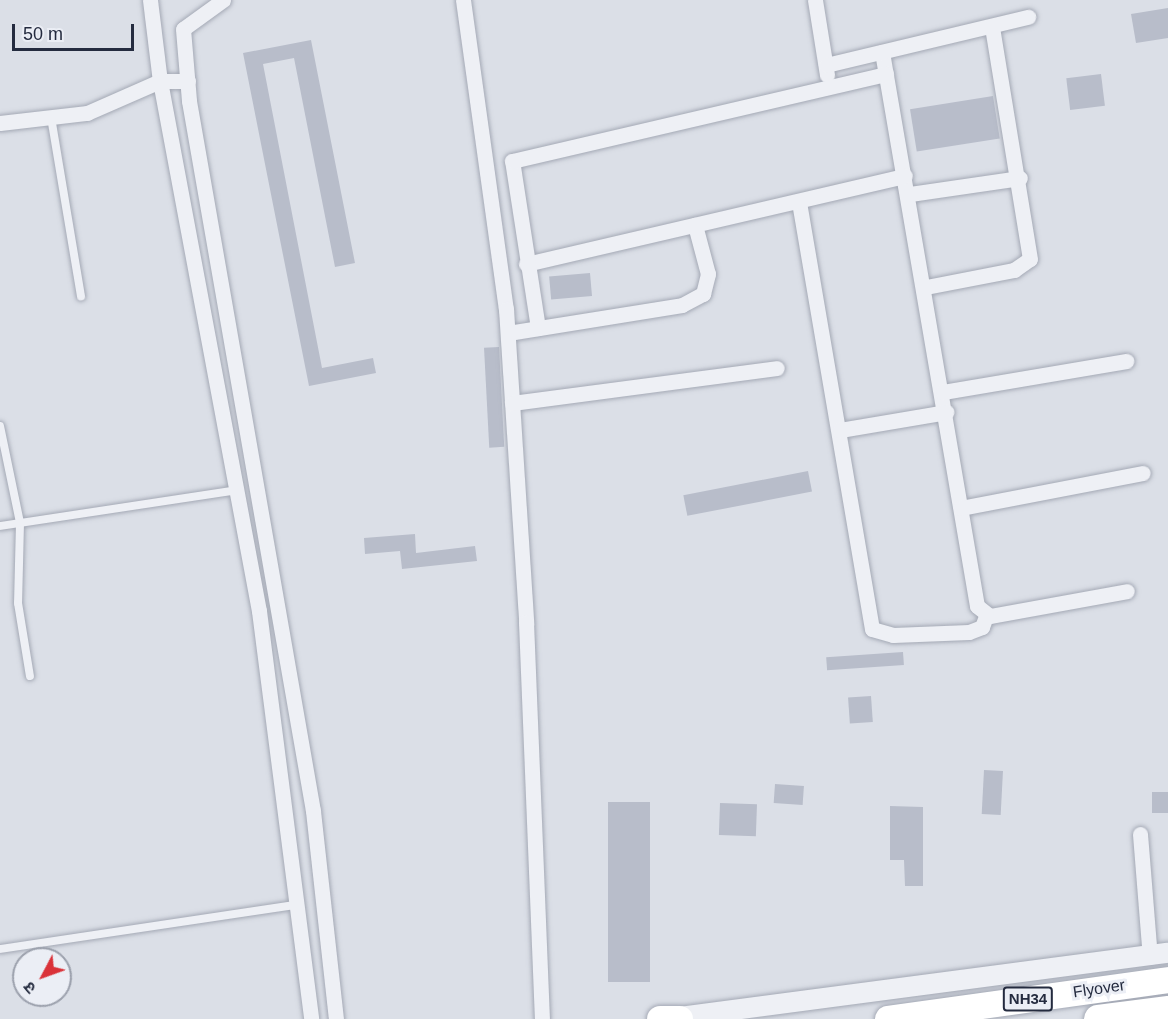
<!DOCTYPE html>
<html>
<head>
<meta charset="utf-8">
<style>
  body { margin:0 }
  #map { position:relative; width:1168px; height:1019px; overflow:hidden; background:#dbdfe7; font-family:Helvetica,"Noto Sans Devanagari",sans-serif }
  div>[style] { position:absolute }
  .building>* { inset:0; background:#b8bdca; transform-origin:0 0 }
  .roads { filter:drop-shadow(0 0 2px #a4a9b5) drop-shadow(0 0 2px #a4a9b5) }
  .service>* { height:8px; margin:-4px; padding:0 4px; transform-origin:4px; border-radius:4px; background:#eef0f5 }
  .minor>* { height:15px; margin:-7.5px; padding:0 7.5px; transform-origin:7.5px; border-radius:7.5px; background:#eef0f5 }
  .tertiary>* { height:20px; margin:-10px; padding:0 10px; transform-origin:10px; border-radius:10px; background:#eef0f5 }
  .trunk>* { height:26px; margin:-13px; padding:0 13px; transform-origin:13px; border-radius:13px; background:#fff }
  .motorway>* { height:28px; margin:-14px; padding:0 14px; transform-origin:14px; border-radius:14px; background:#fff }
  span { translate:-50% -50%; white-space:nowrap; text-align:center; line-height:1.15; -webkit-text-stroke:6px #ebeef5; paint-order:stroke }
  .shield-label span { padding:2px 4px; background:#ebeef5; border:2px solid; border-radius:4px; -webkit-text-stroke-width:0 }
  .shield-label { font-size:15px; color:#242b3f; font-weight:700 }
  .street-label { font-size:16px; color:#242b3f }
  .north { position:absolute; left:12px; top:947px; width:60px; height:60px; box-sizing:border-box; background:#ebeef5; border:2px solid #9ba0ac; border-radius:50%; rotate:229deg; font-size:16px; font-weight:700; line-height:24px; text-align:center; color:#242b3f }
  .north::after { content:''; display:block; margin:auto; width:21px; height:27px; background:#da3239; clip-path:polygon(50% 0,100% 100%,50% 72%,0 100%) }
  .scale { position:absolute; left:12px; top:24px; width:122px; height:27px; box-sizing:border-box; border:3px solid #242b3f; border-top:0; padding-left:8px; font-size:18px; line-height:21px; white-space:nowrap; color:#242b3f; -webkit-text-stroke:4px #ebeef5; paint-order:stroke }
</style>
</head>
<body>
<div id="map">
  <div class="building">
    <div style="clip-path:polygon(1168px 8px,1168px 38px,1136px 43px,1131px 14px)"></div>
    <div style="clip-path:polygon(311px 40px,355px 263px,335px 267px,294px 58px,263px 64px,322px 368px,373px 358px,376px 373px,309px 386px,243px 53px)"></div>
    <div style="left:1101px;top:74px;width:32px;height:35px;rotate:83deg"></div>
    <div style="left:993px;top:96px;width:43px;height:84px;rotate:81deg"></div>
    <div style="left:590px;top:273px;width:23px;height:41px;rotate:85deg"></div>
    <div style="left:499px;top:347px;width:100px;height:15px;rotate:87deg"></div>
    <div style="left:808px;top:471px;width:21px;height:127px;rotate:79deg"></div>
    <div style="clip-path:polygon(415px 534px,416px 553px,475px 546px,477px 561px,402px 569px,400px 551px,365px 554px,364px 538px)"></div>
    <div style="left:903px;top:652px;width:13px;height:77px;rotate:86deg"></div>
    <div style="left:871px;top:696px;width:26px;height:23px;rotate:86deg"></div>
    <div style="left:984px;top:770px;width:19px;height:44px;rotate:3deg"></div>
    <div style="left:775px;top:784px;width:29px;height:19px;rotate:4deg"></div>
    <div style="left:1152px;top:792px;width:16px;height:21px"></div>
    <div style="left:608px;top:802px;width:42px;height:180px"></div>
    <div style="left:720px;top:803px;width:37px;height:32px;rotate:2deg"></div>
    <div style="clip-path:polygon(890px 806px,923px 807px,923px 886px,905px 886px,904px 860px,890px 860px)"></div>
  </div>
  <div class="roads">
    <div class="service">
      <div style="left:51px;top:117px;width:182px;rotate:80.5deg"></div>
      <div style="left:0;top:426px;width:99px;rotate:78.3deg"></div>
      <div style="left:20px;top:523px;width:80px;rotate:91.4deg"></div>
      <div style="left:18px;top:603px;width:74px;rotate:80.7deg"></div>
      <div style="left:0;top:526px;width:240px;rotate:-8.6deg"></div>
      <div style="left:0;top:949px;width:299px;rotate:-8.5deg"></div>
    </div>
    <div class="minor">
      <div style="left:150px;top:0;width:82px;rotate:83deg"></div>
      <div style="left:160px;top:81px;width:539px;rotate:79.42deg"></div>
      <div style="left:259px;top:611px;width:411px;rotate:82.7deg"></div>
      <div style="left:223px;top:0;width:49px;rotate:144.1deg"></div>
      <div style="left:183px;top:29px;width:72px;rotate:85.2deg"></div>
      <div style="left:189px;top:101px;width:721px;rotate:80.09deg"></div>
      <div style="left:313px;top:811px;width:209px;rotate:83.7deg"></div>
      <div style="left:463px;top:0;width:312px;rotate:82.1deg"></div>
      <div style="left:506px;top:309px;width:314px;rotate:86.3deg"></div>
      <div style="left:526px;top:622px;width:397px;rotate:87.7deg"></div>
      <div style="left:815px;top:0;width:76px;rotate:80.9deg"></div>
      <div style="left:882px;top:52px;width:562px;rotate:80.27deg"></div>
      <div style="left:977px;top:606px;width:16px;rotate:38deg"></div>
      <div style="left:990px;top:616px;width:139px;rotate:-10.3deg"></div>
      <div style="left:826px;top:65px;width:208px;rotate:-13.4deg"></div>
      <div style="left:0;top:123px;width:88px;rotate:-6.6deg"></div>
      <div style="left:87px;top:113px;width:80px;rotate:-23.7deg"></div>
      <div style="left:160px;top:81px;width:28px"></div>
      <div style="left:910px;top:194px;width:111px;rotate:-8.3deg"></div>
      <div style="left:799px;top:202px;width:433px;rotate:80.3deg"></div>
      <div style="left:872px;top:629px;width:22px;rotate:16deg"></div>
      <div style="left:893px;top:635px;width:76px;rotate:-2.3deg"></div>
      <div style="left:969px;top:632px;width:14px;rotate:-21deg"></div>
      <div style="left:982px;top:627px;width:12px;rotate:-70deg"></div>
      <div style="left:526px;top:264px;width:389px;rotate:-13.1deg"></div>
      <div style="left:926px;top:287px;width:90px;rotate:-10.9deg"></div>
      <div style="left:1014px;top:270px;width:19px;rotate:-35deg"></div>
      <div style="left:1030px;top:259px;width:236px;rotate:-99.3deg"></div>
      <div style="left:538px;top:328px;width:169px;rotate:-98.8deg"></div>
      <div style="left:512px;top:161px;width:384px;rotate:-13.1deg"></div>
      <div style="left:508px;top:333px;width:176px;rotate:-9.1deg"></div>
      <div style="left:682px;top:305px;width:24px;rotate:-28deg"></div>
      <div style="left:703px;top:294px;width:21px;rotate:-76deg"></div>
      <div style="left:708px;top:274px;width:51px;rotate:-104.9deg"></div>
      <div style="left:943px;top:392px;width:186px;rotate:-9.6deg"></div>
      <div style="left:512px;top:403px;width:267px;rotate:-7.5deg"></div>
      <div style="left:840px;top:430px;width:108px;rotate:-9.6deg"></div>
      <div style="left:961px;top:508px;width:185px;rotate:-10.9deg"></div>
      <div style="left:1140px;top:834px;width:123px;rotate:85.4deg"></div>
    </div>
    <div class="tertiary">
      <div style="left:680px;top:1017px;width:492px;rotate:-7.5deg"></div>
    </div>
    <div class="trunk">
      <div style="left:660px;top:1019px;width:20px"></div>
      <div style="left:888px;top:1019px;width:283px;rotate:-7.9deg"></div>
    </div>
    <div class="motorway">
      <div style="left:1098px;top:1019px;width:71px;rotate:-7.3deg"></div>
    </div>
  </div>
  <div class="shield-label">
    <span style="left:1028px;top:999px">NH34</span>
  </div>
  <div class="street-label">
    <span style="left:1099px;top:989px;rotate:-8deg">Flyover</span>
  </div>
  <div class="north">उ</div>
  <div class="scale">50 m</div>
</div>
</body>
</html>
